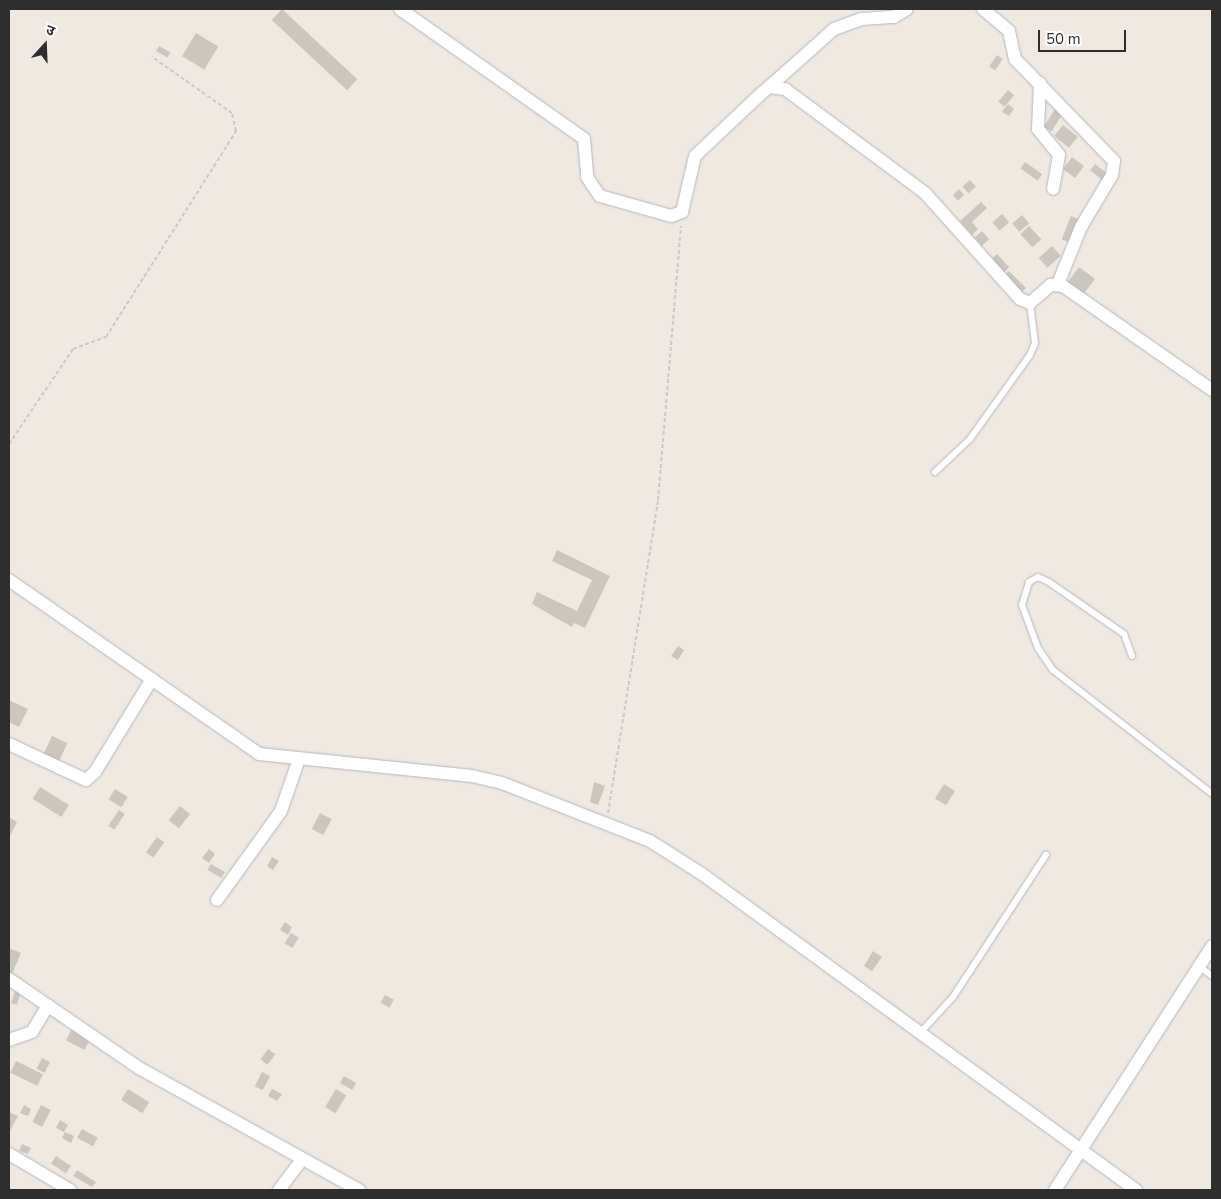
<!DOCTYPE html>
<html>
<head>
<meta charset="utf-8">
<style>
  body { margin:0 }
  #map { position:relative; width:1221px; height:1199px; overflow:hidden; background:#efe9e1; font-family:"Nunito Sans","Noto Sans Devanagari",sans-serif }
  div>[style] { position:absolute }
  .building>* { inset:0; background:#cbc7bf; transform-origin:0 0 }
  .path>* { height:2px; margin-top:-1px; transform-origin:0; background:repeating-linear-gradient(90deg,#c9c9c9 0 4px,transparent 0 6.5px) }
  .roads { filter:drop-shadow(0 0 1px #b4b7c1) drop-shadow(0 0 1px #b4b7c1) }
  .lane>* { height:6px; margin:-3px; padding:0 3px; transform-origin:3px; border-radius:3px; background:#fff }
  .street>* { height:12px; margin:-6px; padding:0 6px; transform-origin:6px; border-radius:6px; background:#fff }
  span { translate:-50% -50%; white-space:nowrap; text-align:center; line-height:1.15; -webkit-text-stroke:5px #fff; paint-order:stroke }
  .frame { position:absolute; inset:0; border:10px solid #2e2e2e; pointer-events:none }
  .north { position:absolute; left:20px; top:20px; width:50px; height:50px; -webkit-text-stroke:4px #fff; paint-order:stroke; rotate:20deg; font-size:14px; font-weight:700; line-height:20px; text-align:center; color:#2e2e2e }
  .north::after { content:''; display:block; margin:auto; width:18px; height:22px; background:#2e2e2e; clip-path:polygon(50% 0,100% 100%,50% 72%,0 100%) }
  .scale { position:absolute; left:1038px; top:30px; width:88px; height:22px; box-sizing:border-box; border:2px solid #2e2e2e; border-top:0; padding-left:6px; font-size:15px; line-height:18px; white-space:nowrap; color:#2e2e2e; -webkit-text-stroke:4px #fff; paint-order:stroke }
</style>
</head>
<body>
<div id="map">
  <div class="building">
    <div style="left:282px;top:9px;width:103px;height:15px;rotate:43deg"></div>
    <div style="left:196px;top:33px;width:26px;height:27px;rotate:31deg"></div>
    <div style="left:159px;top:46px;width:13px;height:6px;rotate:29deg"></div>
    <div style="left:997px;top:55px;width:7px;height:14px;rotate:34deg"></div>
    <div style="left:1008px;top:90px;width:8px;height:15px;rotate:40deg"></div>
    <div style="clip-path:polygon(1008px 104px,1014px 109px,1009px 116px,1002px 112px)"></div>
    <div style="left:1055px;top:109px;width:9px;height:21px;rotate:32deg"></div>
    <div style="left:1063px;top:125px;width:19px;height:14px;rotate:39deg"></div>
    <div style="left:1072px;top:157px;width:15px;height:15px;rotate:37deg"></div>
    <div style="left:1025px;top:162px;width:21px;height:8px;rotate:35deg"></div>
    <div style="left:1095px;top:164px;width:16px;height:8px;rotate:38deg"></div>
    <div style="left:970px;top:180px;width:9px;height:10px;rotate:49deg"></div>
    <div style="clip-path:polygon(959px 189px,964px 195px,958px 201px,953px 195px)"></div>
    <div style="clip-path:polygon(981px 202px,987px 208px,972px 222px,978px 229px,972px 235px,960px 221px)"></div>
    <div style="left:1002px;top:214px;width:11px;height:13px;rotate:49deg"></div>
    <div style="left:1022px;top:215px;width:11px;height:13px;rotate:49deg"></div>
    <div style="left:1071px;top:216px;width:11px;height:25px;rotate:22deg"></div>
    <div style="left:1029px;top:226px;width:18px;height:12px;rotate:47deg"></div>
    <div style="left:982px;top:231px;width:11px;height:10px;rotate:49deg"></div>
    <div style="left:1052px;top:246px;width:13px;height:18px;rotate:48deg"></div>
    <div style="left:997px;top:254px;width:18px;height:11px;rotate:47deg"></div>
    <div style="left:1079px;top:267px;width:20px;height:22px;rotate:37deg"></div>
    <div style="left:1009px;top:271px;width:24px;height:7px;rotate:45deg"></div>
    <div style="clip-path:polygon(557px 550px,610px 576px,585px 628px,574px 623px,572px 627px,532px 604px,537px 592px,577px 611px,592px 580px,552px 561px)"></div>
    <div style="clip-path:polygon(678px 646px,684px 650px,678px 660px,671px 656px)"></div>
    <div style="clip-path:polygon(9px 700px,28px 709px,19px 727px,9px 722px)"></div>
    <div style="left:52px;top:736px;width:17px;height:21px;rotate:25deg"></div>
    <div style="clip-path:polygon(594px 782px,605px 786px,598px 805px,590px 802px)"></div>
    <div style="left:944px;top:784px;width:13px;height:17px;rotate:32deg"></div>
    <div style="left:40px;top:787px;width:34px;height:14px;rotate:32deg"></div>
    <div style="left:115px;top:789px;width:15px;height:12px;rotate:32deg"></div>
    <div style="left:180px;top:806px;width:13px;height:18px;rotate:39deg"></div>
    <div style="left:119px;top:810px;width:7px;height:19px;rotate:34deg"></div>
    <div style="left:320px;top:813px;width:13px;height:18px;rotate:27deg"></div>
    <div style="clip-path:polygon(9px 817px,17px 822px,9px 838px)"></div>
    <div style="left:157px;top:837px;width:9px;height:19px;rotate:36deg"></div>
    <div style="clip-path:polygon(209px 849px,215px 854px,209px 863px,202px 858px)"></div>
    <div style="clip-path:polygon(272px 857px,279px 861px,273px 870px,267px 866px)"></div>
    <div style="left:211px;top:864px;width:16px;height:7px;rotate:30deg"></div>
    <div style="clip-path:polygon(285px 922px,292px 927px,288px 935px,280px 930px)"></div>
    <div style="left:291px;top:933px;width:9px;height:12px;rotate:32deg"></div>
    <div style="clip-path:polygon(9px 948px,21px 953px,12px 974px,9px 973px)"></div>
    <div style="clip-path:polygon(873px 951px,882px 957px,872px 971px,864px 966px)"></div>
    <div style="left:16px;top:988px;width:6px;height:16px;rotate:18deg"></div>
    <div style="left:385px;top:995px;width:10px;height:9px;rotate:29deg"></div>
    <div style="left:73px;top:1027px;width:21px;height:15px;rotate:28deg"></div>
    <div style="left:268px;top:1049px;width:9px;height:13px;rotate:36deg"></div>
    <div style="left:42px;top:1058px;width:9px;height:12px;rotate:27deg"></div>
    <div style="left:16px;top:1061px;width:30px;height:13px;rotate:26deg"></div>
    <div style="left:262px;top:1072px;width:9px;height:16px;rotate:27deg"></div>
    <div style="left:344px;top:1076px;width:14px;height:8px;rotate:30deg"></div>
    <div style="left:128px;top:1089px;width:25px;height:13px;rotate:32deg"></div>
    <div style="clip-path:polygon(272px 1089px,282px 1094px,277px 1101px,268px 1096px)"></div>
    <div style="left:336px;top:1089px;width:12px;height:21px;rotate:31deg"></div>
    <div style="clip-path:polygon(24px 1105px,31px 1109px,28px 1116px,20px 1113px)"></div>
    <div style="left:41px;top:1105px;width:11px;height:19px;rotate:27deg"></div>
    <div style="clip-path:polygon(9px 1112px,18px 1116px,9px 1133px)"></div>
    <div style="clip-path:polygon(60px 1120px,68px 1125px,64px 1132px,56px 1128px)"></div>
    <div style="left:82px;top:1129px;width:18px;height:10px;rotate:29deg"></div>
    <div style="clip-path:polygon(65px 1132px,74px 1136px,71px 1143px,62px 1138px)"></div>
    <div style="clip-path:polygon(22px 1144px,31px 1148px,28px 1154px,19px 1151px)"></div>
    <div style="left:56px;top:1156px;width:18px;height:9px;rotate:34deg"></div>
    <div style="clip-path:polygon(77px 1170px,96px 1182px,92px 1187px,73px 1176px)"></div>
  </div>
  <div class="path">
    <div style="left:9px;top:444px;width:115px;rotate:-56deg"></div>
    <div style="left:73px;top:349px;width:35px;rotate:-20deg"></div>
    <div style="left:106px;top:337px;width:244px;rotate:-57.7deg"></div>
    <div style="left:236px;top:131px;width:18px;rotate:-103deg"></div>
    <div style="left:232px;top:113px;width:98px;rotate:-145deg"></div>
    <div style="left:608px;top:813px;width:317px;rotate:-80.9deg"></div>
    <div style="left:658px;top:500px;width:275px;rotate:-85.2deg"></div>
  </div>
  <div class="roads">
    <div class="lane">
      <div style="left:935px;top:472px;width:48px;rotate:-43.3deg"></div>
      <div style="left:970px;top:439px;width:103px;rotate:-54.5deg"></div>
      <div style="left:1030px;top:355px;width:13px;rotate:-67deg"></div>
      <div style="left:1035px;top:343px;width:40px;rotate:-97.1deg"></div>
      <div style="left:1132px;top:656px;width:23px;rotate:-110deg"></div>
      <div style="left:1124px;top:634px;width:91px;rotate:-145.3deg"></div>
      <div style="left:1049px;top:582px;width:12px;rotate:-156deg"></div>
      <div style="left:1038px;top:577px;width:10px;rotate:151deg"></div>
      <div style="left:1029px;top:582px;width:24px;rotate:107deg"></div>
      <div style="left:1022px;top:605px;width:46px;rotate:69.6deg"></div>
      <div style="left:1038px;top:648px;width:27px;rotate:56deg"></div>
      <div style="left:1053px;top:670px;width:202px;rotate:37.9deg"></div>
      <div style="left:1200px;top:967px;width:15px;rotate:37deg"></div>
      <div style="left:919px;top:1034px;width:50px;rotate:-47.4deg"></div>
      <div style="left:953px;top:997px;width:170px;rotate:-56.8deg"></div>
    </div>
    <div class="street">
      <div style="left:400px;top:9px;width:225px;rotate:35.2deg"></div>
      <div style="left:584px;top:139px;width:38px;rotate:85deg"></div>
      <div style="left:587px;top:177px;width:23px;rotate:56deg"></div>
      <div style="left:600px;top:196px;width:74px;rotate:15.7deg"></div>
      <div style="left:671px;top:216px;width:12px;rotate:-20deg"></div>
      <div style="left:682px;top:212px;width:57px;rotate:-76.9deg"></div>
      <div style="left:695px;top:156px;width:93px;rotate:-43.3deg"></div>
      <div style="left:763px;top:92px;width:8px;rotate:-40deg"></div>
      <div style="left:769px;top:87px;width:16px;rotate:7deg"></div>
      <div style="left:785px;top:89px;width:174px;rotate:36.6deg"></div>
      <div style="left:925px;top:193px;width:142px;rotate:48.1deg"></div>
      <div style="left:1020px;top:299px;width:11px;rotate:22deg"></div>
      <div style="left:1030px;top:303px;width:28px;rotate:-41deg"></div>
      <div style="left:1051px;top:285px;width:12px;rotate:5deg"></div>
      <div style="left:1063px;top:286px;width:182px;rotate:34.9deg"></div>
      <div style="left:983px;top:9px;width:34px;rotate:40deg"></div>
      <div style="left:1009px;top:31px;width:29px;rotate:78deg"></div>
      <div style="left:1015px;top:59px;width:142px;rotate:45.9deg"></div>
      <div style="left:1114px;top:161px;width:14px;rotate:98deg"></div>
      <div style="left:1112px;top:175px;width:61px;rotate:120.8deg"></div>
      <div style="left:1081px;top:227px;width:61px;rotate:112deg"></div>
      <div style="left:1040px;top:83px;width:46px;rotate:92.5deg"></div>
      <div style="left:1038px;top:129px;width:33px;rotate:51deg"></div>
      <div style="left:1059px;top:155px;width:34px;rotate:100deg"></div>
      <div style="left:769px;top:87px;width:87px;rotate:-41.7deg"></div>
      <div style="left:834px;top:29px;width:30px;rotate:-20deg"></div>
      <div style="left:862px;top:19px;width:32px;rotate:-4deg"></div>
      <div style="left:894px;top:17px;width:15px;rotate:-32deg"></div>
      <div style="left:9px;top:580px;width:305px;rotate:34.8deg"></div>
      <div style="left:259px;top:754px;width:214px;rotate:5.9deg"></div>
      <div style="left:472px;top:776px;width:31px;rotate:13deg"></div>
      <div style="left:502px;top:783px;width:159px;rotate:21.4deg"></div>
      <div style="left:650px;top:841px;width:62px;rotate:32.4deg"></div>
      <div style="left:702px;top:874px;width:537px;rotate:36.06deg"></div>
      <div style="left:9px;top:744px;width:85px;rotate:25.1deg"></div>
      <div style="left:86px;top:780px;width:12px;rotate:-42deg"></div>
      <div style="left:95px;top:772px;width:109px;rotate:-58.5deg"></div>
      <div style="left:217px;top:900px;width:110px;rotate:-54.3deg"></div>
      <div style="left:281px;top:811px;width:52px;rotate:-70.9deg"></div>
      <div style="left:9px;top:979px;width:158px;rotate:34.4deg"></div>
      <div style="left:139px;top:1068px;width:252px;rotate:29deg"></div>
      <div style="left:9px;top:1040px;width:24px;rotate:-19deg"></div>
      <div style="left:32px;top:1032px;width:31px;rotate:-59deg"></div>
      <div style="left:9px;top:1154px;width:71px;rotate:30.5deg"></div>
      <div style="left:279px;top:1190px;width:36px;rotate:-53deg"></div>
      <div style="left:1055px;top:1190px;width:290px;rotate:-57.2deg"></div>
    </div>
  </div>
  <div class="frame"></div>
  <div class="north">उ</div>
  <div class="scale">50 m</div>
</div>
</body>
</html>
